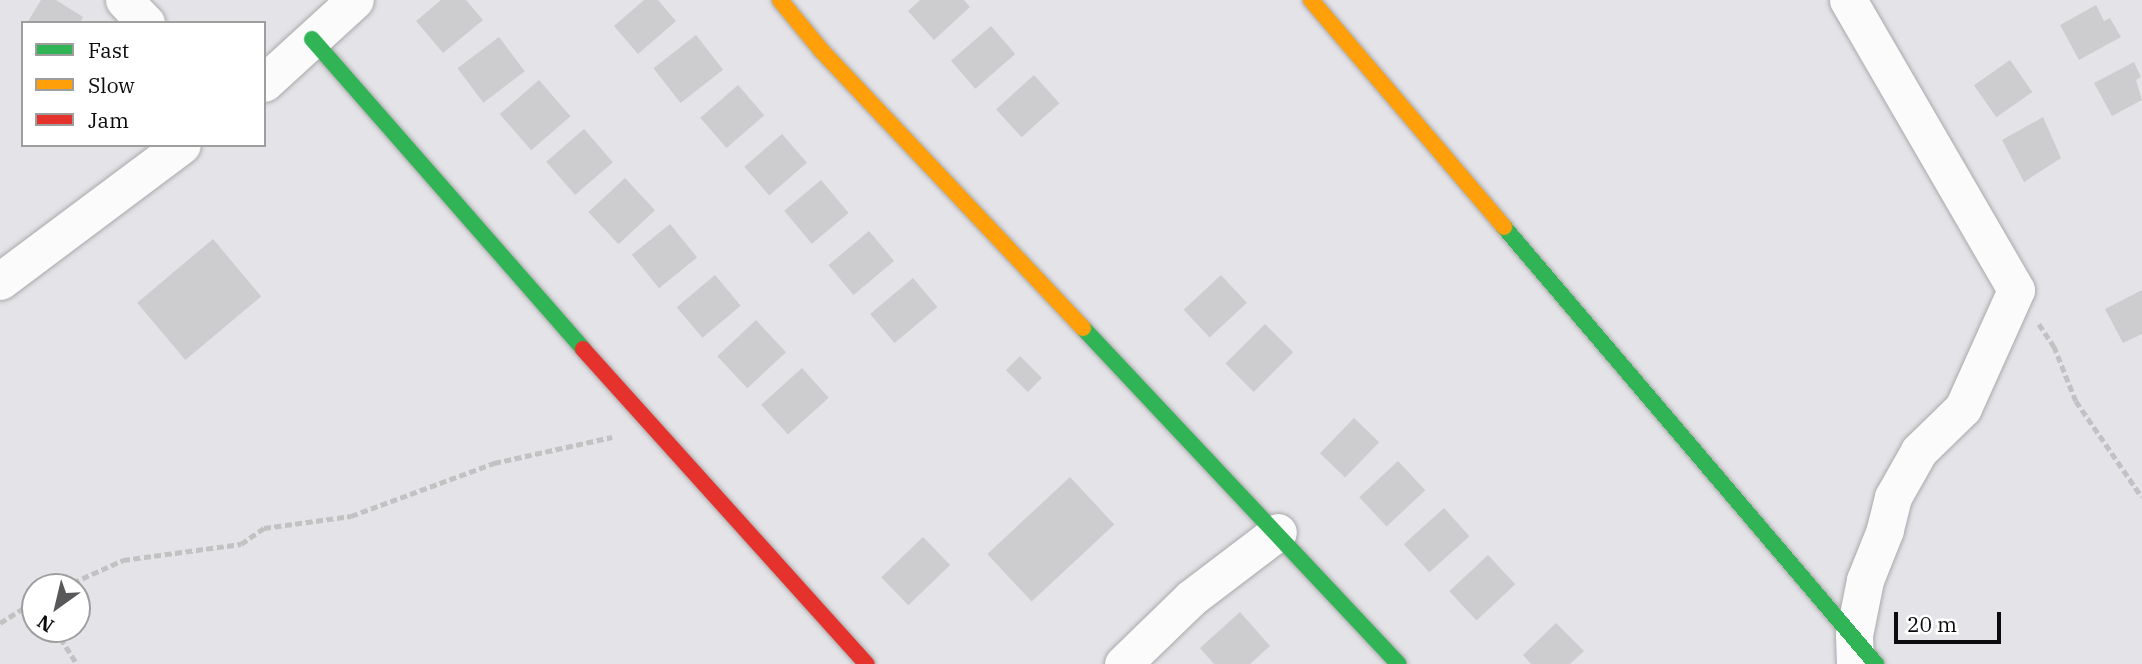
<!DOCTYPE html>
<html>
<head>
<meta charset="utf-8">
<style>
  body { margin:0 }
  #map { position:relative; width:2142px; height:664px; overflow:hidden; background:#e4e3e7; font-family:"IBM Plex Serif",serif }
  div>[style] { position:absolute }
  .building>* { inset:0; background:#cdcdcf; transform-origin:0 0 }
  .path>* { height:4.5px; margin-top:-2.25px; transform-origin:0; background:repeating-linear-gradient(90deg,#c2c2c3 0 7px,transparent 0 10.5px) }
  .roads { filter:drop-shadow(0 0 2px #a9a9ab) drop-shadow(0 0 2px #a9a9ab) }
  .street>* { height:37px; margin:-18.5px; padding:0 18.5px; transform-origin:18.5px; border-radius:18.5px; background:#fbfbfb }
  .fast>* { height:16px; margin:-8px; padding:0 8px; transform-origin:8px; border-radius:8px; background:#30b455 }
  .slow>* { height:16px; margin:-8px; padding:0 8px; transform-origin:8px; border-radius:8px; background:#ff9f0a }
  .jam>* { height:16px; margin:-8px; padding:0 8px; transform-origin:8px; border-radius:8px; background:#e5322d }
  span { translate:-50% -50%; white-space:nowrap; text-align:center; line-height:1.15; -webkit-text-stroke:6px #fff; paint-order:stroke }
  .legend { position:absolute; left:21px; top:21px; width:245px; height:126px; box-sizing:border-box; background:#fff; border:2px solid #9e9e9f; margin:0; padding:9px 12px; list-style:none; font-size:21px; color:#0c0c0e }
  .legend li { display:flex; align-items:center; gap:14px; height:35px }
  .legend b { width:35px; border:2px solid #9e9e9f }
  .north { position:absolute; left:21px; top:573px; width:70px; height:70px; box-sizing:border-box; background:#fff; border:2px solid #9e9e9f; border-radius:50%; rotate:214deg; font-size:19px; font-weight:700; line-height:28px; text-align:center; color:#0c0c0e }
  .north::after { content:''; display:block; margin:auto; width:24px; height:32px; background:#58575a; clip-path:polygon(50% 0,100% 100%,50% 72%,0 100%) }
  .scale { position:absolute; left:1894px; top:612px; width:107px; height:32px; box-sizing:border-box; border:4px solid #0c0c0e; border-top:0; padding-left:9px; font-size:21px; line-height:24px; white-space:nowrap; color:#0c0c0e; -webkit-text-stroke:5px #fff; paint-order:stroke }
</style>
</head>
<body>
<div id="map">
  <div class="building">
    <div style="clip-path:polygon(41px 0,56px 0,83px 17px,80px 23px,27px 23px)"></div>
    <div style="clip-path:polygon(441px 0,466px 0,483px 20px,443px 53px,416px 21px)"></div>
    <div style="clip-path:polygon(644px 0,658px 0,676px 21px,638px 54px,614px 26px)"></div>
    <div style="clip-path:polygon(920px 0,964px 0,970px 7px,934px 40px,908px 11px)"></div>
    <div style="clip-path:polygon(2096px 5px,2104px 21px,2110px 18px,2121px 37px,2079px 60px,2060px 25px)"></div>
    <div style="left:991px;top:26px;width:37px;height:53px;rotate:49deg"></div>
    <div style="left:696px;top:35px;width:44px;height:54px;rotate:52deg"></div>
    <div style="left:499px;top:37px;width:43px;height:52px;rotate:53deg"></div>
    <div style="left:2010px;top:60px;width:39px;height:44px;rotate:55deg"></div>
    <div style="clip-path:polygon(2134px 62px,2141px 77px,2136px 80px,2142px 100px,2112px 116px,2094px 83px)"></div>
    <div style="left:1034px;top:75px;width:38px;height:51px;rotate:48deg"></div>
    <div style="left:539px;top:80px;width:48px;height:52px;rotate:49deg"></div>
    <div style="left:738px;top:85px;width:40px;height:50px;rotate:49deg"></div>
    <div style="clip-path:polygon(2043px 117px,2061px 158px,2024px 182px,2002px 140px)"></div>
    <div style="left:584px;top:129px;width:44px;height:50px;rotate:49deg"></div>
    <div style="left:782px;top:134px;width:38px;height:50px;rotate:49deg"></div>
    <div style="left:625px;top:178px;width:44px;height:50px;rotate:47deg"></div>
    <div style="left:821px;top:180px;width:43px;height:48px;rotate:50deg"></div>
    <div style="left:670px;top:224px;width:43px;height:49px;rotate:51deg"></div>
    <div style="left:869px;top:231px;width:39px;height:53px;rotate:50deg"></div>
    <div style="left:213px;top:239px;width:75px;height:99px;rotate:50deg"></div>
    <div style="left:715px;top:275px;width:40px;height:50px;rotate:50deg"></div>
    <div style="left:1221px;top:275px;width:38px;height:51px;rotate:47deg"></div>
    <div style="left:913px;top:278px;width:38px;height:56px;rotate:50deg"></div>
    <div style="clip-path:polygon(2142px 290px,2142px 334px,2123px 343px,2105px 309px)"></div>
    <div style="left:756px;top:320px;width:44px;height:53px;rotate:47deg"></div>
    <div style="left:1265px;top:324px;width:40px;height:56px;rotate:45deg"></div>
    <div style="left:1020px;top:356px;width:31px;height:20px;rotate:45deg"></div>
    <div style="left:802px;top:368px;width:40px;height:55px;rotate:48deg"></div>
    <div style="left:1354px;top:418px;width:35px;height:49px;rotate:44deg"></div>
    <div style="left:1398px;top:461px;width:40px;height:53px;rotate:47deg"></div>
    <div style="left:1070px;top:477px;width:65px;height:113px;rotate:47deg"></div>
    <div style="left:1444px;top:508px;width:38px;height:54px;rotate:48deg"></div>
    <div style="left:923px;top:537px;width:39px;height:58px;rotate:46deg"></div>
    <div style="left:1488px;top:555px;width:40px;height:53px;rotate:47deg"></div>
    <div style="clip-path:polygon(1240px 612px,1270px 646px,1250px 664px,1214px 664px,1200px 648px)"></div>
    <div style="clip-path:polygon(1556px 623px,1584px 651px,1570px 664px,1531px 664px,1523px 655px)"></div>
  </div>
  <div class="path">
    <div style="left:2039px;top:324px;width:27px;rotate:56deg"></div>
    <div style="left:2054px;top:346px;width:59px;rotate:68.2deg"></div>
    <div style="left:2076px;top:401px;width:116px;rotate:55.5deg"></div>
    <div style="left:63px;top:587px;width:66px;rotate:-24.2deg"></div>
    <div style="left:123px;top:560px;width:119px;rotate:-7.7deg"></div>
    <div style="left:241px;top:544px;width:28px;rotate:-35deg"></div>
    <div style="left:264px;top:528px;width:88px;rotate:-7.9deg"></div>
    <div style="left:351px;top:516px;width:153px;rotate:-20.3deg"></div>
    <div style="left:494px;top:463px;width:121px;rotate:-12.4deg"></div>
    <div style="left:0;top:623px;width:41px;rotate:-32.2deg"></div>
    <div style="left:55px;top:629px;width:41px;rotate:57.8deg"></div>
  </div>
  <div class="roads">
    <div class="street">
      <div style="left:124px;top:0;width:32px;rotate:46deg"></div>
      <div style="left:1848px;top:0;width:335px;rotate:59.9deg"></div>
      <div style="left:2016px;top:290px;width:129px;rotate:114.2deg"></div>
      <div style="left:1963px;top:408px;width:62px;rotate:135.7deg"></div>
      <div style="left:1919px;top:451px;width:53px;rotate:119.5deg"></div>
      <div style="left:1893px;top:497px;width:34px;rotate:104deg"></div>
      <div style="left:1885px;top:530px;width:54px;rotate:111.8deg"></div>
      <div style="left:1865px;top:580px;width:56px;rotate:101.3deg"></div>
      <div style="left:1854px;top:635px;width:28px;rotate:88deg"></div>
      <div style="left:264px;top:83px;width:123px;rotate:-42.4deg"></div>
      <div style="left:0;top:281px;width:227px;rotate:-36.8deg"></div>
      <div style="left:1123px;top:664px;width:95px;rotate:-44.1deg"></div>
      <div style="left:1191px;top:598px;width:109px;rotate:-37.2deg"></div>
    </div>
    <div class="fast">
      <div style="left:312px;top:39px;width:412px;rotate:48.8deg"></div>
      <div style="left:1504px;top:227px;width:574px;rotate:49.59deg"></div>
      <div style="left:1083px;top:328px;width:461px;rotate:46.8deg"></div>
    </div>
    <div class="slow">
      <div style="left:780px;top:0;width:65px;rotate:50.6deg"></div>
      <div style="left:821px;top:50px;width:382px;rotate:46.7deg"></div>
      <div style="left:1311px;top:0;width:298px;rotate:49.6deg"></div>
    </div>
    <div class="jam">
      <div style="left:583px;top:349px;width:424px;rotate:48deg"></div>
    </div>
  </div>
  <ul class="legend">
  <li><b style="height:9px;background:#30b455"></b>Fast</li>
  <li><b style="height:9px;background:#ff9f0a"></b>Slow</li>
  <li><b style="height:9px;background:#e5322d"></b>Jam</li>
  </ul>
  <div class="north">N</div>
  <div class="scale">20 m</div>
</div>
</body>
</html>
